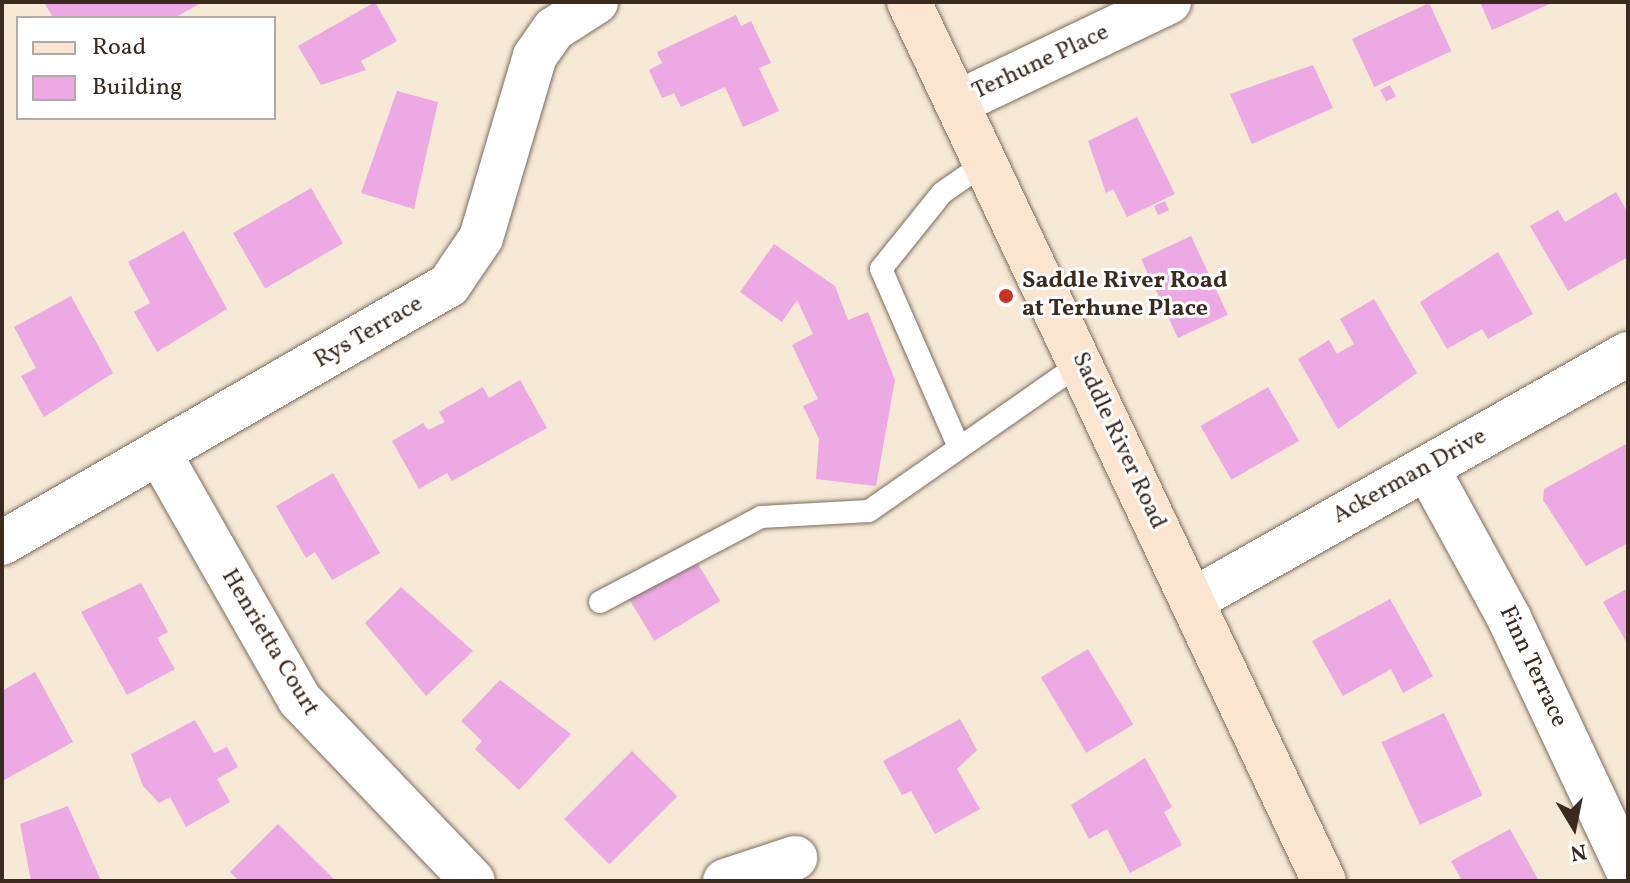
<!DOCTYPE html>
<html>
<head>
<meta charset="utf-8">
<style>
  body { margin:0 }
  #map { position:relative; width:1630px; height:883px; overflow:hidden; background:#f6e9d5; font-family:Vollkorn,serif }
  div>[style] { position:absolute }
  .building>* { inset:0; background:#eca9e3; transform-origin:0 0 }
  .roads { filter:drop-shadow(0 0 2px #7c6d5e) drop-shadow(0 0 2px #7c6d5e) }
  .service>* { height:22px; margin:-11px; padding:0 11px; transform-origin:11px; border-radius:11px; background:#fff }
  .minor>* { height:44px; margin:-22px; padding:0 22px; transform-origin:22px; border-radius:22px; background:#fff }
  .secondary>* { height:44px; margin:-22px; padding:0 22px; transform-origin:22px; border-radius:22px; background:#fce5d0 }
  .dots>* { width:22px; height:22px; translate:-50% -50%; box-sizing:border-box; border:4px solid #fff; border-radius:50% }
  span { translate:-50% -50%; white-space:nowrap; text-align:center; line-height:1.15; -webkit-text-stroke:6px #fff; paint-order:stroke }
  .street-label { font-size:24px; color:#3b2a1e }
  .poi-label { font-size:24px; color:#3b2a1e; font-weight:700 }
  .left { translate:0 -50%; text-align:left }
  .frame { position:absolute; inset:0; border:4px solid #3b2a1e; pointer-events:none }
  .legend { position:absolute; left:16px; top:16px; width:260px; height:104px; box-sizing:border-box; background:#fff; border:2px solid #b1aaa5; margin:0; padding:10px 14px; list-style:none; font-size:24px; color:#3b2a1e }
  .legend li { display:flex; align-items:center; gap:16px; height:40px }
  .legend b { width:40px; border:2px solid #b1aaa5 }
  .north { position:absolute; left:1534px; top:787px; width:80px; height:80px; -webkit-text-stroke:6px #fff; paint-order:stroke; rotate:170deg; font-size:22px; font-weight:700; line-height:32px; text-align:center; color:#3b2a1e }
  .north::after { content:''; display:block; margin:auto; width:28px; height:36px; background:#3b2a1e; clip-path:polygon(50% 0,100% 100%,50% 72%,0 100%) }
</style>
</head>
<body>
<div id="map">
  <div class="building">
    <div style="clip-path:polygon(44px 2px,203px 2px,174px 18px,53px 18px)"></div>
    <div style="clip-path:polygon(375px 2px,397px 41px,361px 61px,366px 70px,321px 85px,298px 46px)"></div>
    <div style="clip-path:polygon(1480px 2px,1554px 2px,1492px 30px)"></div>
    <div style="left:1429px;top:3px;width:53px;height:85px;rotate:65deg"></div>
    <div style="clip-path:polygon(736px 15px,741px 26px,751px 21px,771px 63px,759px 68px,779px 111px,743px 127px,725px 87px,681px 107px,674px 93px,662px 98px,649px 70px,662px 63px,657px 52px)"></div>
    <div style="clip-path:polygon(1313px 65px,1333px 108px,1252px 144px,1230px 94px)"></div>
    <div style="left:1390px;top:85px;width:13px;height:11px;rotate:63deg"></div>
    <div style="clip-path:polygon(397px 91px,438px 102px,414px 209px,361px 193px)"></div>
    <div style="clip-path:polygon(1137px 117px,1175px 194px,1127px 217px,1113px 189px,1106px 193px,1088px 141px)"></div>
    <div style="left:311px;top:188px;width:64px;height:90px;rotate:60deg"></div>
    <div style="clip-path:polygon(1616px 192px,1628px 213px,1628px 257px,1568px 291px,1530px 226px,1558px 210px,1565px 222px)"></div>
    <div style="left:1165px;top:201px;width:10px;height:12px;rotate:66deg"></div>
    <div style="clip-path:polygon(184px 231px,227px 309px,157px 352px,134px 312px,150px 303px,128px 262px)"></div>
    <div style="left:1191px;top:236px;width:87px;height:55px;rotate:65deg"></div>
    <div style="clip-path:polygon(774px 244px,835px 286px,848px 320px,868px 312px,895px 380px,876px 486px,816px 479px,819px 439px,803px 406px,818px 399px,792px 345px,813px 334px,797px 300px,782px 322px,740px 292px)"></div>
    <div style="clip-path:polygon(1498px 252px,1533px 314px,1488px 339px,1482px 329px,1447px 349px,1420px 302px)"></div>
    <div style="clip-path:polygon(71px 296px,113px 373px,44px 417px,21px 376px,36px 368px,14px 327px)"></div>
    <div style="clip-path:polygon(1374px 299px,1417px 373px,1338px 429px,1298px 359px,1329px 340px,1337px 354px,1354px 344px,1340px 319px)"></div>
    <div style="clip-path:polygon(520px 380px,547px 428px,452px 481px,447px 473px,419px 489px,392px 441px,423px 423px,428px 430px,445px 422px,439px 412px,483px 387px,489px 398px)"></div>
    <div style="left:1268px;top:387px;width:62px;height:78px;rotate:60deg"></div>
    <div style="clip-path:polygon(1628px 443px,1628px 543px,1586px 566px,1543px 500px,1544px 489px)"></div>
    <div style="clip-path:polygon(333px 473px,380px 553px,332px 580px,315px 552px,306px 558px,276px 506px)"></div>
    <div style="left:695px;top:559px;width:49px;height:77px;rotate:59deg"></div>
    <div style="clip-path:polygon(141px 583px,168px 632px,157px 638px,175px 669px,127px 695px,81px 612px)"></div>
    <div style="clip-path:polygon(401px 587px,473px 651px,426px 696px,365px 623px)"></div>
    <div style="clip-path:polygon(1628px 588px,1628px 645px,1603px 602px)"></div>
    <div style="clip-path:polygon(1390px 599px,1433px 676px,1403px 693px,1391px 669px,1343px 696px,1312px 641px)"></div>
    <div style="left:1088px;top:649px;width:88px;height:55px;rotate:59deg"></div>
    <div style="clip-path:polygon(35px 672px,73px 742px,4px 780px,2px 691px)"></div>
    <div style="clip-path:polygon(500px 680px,571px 734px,519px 790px,475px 749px,482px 741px,461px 721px)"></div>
    <div style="left:1444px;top:713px;width:91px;height:69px;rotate:65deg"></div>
    <div style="clip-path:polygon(960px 719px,977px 750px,957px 769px,980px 809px,935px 834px,911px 791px,902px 795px,883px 761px)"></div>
    <div style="clip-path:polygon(195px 720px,214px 753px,227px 747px,238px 767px,217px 779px,230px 802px,186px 827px,170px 797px,159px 803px,143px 786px,131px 754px)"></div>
    <div style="left:632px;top:751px;width:64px;height:96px;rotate:45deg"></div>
    <div style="clip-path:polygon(1145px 758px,1172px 807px,1164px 812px,1182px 845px,1130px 873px,1107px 829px,1089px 839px,1071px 805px)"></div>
    <div style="clip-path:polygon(68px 806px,101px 881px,31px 881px,20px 824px)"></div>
    <div style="clip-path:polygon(278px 824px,336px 881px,239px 881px,230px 872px)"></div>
    <div style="clip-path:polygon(1510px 829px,1539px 881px,1462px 881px,1451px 861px)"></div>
  </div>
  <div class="roads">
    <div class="service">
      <div style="left:958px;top:445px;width:192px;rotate:-113.6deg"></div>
      <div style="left:881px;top:269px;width:97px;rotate:-51.2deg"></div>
      <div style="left:942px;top:193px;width:52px;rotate:-34.9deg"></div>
      <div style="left:600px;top:602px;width:182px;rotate:-27.8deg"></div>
      <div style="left:761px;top:517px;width:108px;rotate:-3.2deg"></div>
      <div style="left:869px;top:511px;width:259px;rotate:-34.9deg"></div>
    </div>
    <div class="minor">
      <div style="left:957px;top:103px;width:235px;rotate:-25.5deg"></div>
      <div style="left:159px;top:453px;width:284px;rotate:60.3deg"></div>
      <div style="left:300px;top:700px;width:250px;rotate:46.3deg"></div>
      <div style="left:1427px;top:468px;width:171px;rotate:61.3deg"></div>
      <div style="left:1509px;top:618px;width:280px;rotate:64.8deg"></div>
      <div style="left:2px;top:543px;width:516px;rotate:-29.99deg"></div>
      <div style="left:449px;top:285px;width:57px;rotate:-55.8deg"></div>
      <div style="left:481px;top:238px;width:190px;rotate:-73.5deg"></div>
      <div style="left:535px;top:56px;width:33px;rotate:-55deg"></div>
      <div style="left:554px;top:29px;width:50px;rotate:-32.7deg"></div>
      <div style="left:1193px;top:600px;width:500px;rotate:-29.5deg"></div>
      <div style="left:725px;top:881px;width:74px;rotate:-18.2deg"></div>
    </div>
    <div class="secondary">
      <div style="left:909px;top:2px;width:972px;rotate:64.73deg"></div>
    </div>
  </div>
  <div class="dots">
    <div style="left:1006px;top:296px;background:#c8321e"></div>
  </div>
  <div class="street-label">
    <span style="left:1041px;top:63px;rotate:-25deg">Terhune Place</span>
    <span style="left:369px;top:333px;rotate:-30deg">Rys Terrace</span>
    <span style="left:1118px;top:441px;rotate:65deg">Saddle River Road</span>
    <span style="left:1410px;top:477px;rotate:-29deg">Ackerman Drive</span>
    <span style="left:269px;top:643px;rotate:59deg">Henrietta Court</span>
    <span style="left:1532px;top:667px;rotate:65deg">Finn Terrace</span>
  </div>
  <div class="poi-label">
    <span class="left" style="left:1022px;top:296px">Saddle River Road<br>at Terhune Place</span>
  </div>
  <div class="frame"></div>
  <ul class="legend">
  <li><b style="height:10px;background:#fce5d0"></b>Road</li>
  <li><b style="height:22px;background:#eca9e3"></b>Building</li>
  </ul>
  <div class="north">N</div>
</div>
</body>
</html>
